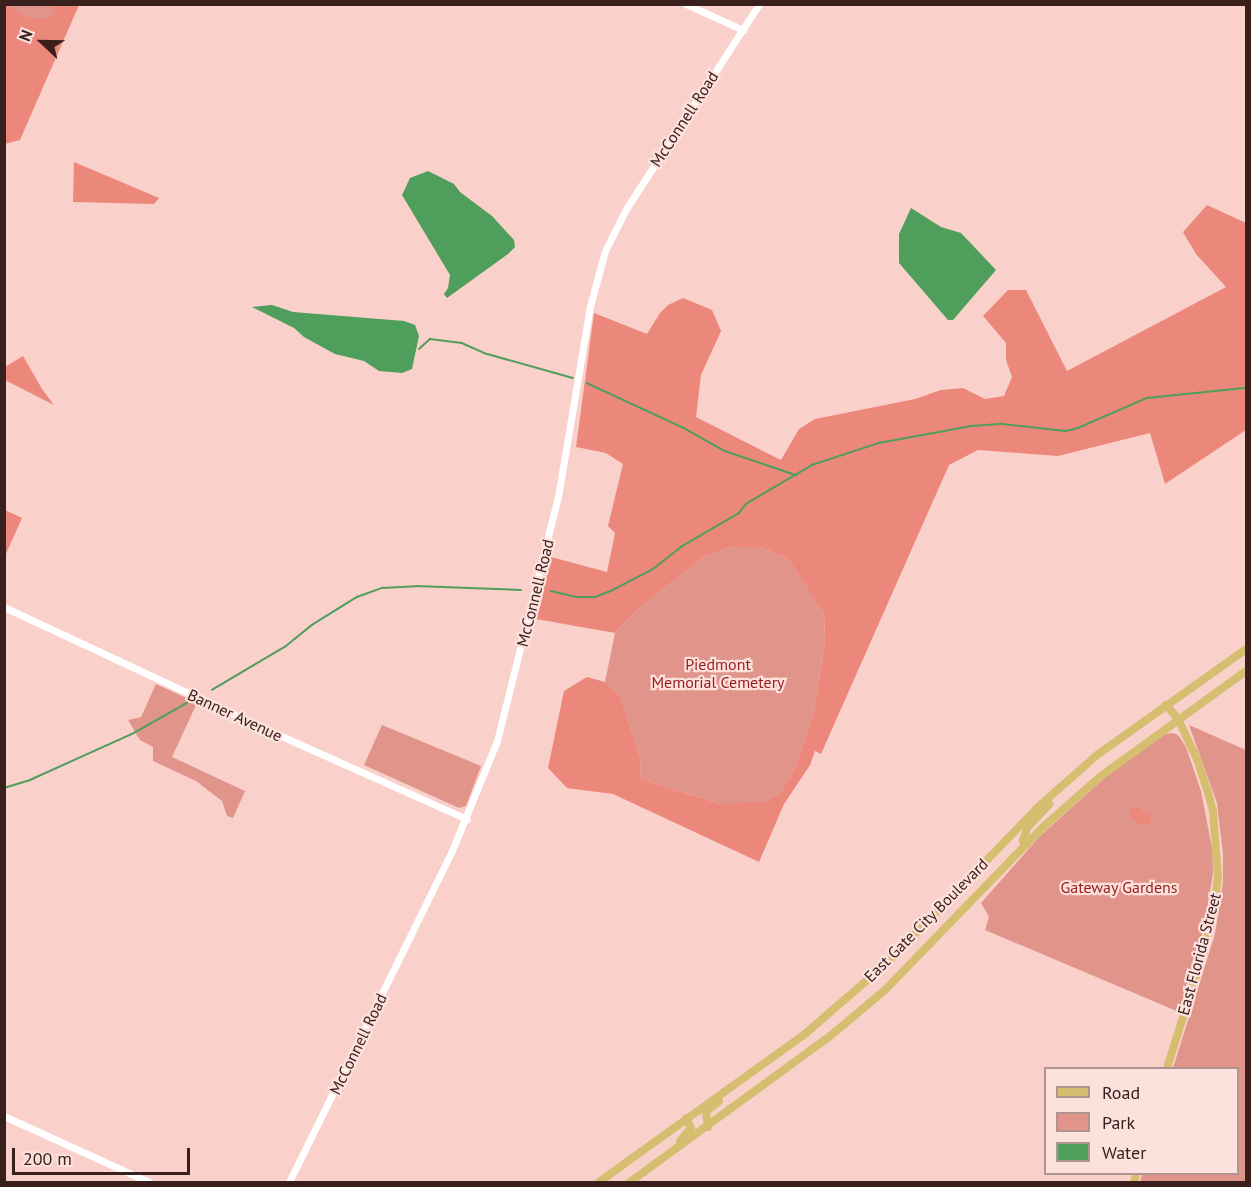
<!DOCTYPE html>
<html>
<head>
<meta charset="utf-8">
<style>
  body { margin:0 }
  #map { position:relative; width:1251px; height:1187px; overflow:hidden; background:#fad0ca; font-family:"PT Sans",sans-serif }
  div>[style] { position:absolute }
  .green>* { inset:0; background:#e1948a }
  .forest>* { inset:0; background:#ec877b }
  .water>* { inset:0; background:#4f9e5c }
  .stream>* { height:1.5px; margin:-0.75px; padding:0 0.75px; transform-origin:0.75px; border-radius:0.75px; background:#4f9e5c }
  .minor>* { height:7px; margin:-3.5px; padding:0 3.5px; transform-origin:3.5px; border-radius:3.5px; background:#fff }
  .major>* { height:8px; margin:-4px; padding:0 4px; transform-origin:4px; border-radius:4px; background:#d6be70 }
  span { translate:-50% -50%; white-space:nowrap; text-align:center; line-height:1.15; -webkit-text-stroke:4.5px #fde1dd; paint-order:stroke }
  .street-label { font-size:16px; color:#39201d }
  .park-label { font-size:16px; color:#951d1b }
  .frame { position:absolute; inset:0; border:6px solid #39201d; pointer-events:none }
  .legend { position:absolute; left:1044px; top:1067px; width:195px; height:108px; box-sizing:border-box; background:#fde1dd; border:2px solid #af9490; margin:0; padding:8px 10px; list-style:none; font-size:18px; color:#39201d }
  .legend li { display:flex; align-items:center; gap:12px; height:30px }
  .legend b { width:30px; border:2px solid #af9490 }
  .north { position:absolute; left:12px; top:12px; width:60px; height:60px; -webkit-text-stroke:4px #fde1dd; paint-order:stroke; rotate:292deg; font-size:16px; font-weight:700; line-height:24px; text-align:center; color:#39201d }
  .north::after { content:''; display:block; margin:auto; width:21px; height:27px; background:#39201d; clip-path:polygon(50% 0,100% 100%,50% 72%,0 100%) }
  .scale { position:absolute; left:12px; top:1148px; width:178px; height:27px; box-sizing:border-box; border:3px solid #39201d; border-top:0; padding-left:8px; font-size:18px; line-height:21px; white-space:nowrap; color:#39201d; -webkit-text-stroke:4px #fde1dd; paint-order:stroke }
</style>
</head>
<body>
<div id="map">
  <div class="green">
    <div style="clip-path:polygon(5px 5px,64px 5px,49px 41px)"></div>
    <div style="clip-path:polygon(730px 547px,760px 547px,788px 559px,824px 614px,825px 643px,814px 711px,794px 771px,779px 794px,763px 802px,748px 805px,720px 804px,641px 779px,640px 757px,620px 695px,605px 682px,615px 633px,637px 610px,702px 558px)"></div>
    <div style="clip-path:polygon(156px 684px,197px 703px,172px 757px,245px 791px,233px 818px,227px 816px,222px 801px,196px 781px,153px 761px,153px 747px,140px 740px,128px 720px,141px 717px)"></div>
    <div style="clip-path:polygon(382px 725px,481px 766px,466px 806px,459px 808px,364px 765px)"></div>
    <div style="clip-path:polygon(1189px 725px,1246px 750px,1246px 1182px,1140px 1182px,1142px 1174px,1238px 1174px,1238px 1068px,1173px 1068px,1215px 934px,1223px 882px,1223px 854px,1217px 803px)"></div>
    <div style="clip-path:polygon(1173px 733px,1178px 735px,1186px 747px,1201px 791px,1212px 848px,1213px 873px,1204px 928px,1179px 1012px,985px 930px,989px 917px,981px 903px,1040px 836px,1108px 775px,1132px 755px,1166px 734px)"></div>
  </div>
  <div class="forest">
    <div style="clip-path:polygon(5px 4px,28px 18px,47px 19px,52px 15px,57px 5px,79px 5px,20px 140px,5px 144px)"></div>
    <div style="clip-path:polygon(74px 162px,159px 198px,154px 204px,73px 202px)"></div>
    <div style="clip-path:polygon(1207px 205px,1246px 223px,1246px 430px,1165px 484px,1150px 433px,1058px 456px,978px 450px,949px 465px,821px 754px,815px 751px,810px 765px,784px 804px,759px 862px,613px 794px,567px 788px,548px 768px,564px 691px,587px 677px,605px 682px,620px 695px,640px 757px,641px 779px,720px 804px,763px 802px,779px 794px,794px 771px,814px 711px,825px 643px,824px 614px,788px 559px,760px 547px,730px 547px,702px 558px,637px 610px,615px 633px,536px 619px,551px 557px,607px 572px,615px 533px,608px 526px,623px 464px,606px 453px,576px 447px,594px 313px,647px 334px,660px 313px,668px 305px,683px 298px,712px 310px,721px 331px,701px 375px,696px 417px,781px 460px,799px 429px,815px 419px,915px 399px,941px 390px,963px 388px,985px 399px,1004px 396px,1012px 377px,1006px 360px,1006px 343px,983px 316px,1008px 290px,1026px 290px,1067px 371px,1226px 287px,1196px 254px,1183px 232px)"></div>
    <div style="clip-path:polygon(23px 356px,42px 389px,54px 405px,5px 380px,5px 367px)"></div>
    <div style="clip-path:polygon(5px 510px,22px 518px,5px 556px)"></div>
    <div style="clip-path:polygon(1139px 806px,1143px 812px,1151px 815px,1151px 825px,1140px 824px,1130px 817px,1130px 811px)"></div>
  </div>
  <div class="water">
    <div style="clip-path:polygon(428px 171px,454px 184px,460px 192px,492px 216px,514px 240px,515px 247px,508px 254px,447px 298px,444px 294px,448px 288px,450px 275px,402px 195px,410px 178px)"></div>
    <div style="clip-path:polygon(911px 208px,941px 227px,961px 233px,996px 270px,953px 320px,948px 320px,899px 263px,899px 234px)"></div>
    <div style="clip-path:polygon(272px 305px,293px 312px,404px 321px,415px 325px,419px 336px,412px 369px,402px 373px,379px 371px,364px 361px,335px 354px,304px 337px,294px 328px,252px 307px)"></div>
  </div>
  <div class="stream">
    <div style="left:419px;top:349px;width:15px;rotate:-42deg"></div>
    <div style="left:430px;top:339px;width:32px;rotate:7deg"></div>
    <div style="left:462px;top:343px;width:24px;rotate:24deg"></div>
    <div style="left:484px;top:353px;width:92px;rotate:15.7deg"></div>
    <div style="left:587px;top:383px;width:105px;rotate:24.9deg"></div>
    <div style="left:682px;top:427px;width:49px;rotate:29.2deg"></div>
    <div style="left:725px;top:451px;width:75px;rotate:18.7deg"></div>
    <div style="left:551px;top:591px;width:27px;rotate:13deg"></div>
    <div style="left:577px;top:597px;width:18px"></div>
    <div style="left:595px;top:597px;width:19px;rotate:-21deg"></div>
    <div style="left:613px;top:590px;width:45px;rotate:-27.7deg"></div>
    <div style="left:653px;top:569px;width:36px;rotate:-38deg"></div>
    <div style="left:681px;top:547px;width:67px;rotate:-30.4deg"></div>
    <div style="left:739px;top:513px;width:11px;rotate:-52deg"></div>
    <div style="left:746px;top:504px;width:77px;rotate:-30.6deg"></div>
    <div style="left:812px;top:465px;width:71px;rotate:-18.2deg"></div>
    <div style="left:879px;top:443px;width:95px;rotate:-10.4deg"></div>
    <div style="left:972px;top:426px;width:31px;rotate:-4deg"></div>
    <div style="left:1003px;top:424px;width:63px;rotate:6.3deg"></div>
    <div style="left:1066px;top:431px;width:12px;rotate:-14deg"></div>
    <div style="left:1078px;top:428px;width:75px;rotate:-23.5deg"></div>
    <div style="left:1147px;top:398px;width:100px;rotate:-5.8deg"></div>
    <div style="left:212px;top:690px;width:86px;rotate:-30.7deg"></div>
    <div style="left:286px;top:646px;width:33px;rotate:-39deg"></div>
    <div style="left:312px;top:625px;width:53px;rotate:-31.9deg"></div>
    <div style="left:357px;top:597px;width:27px;rotate:-20deg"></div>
    <div style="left:382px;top:588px;width:34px;rotate:-3deg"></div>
    <div style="left:416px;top:586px;width:105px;rotate:2.2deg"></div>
    <div style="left:4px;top:788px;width:27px;rotate:-17deg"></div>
    <div style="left:30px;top:780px;width:114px;rotate:-24.3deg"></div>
    <div style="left:134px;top:733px;width:61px;rotate:-29.5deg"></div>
  </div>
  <div class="minor">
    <div style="left:686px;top:4px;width:63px;rotate:24.5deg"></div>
    <div style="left:4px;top:607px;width:303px;rotate:25deg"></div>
    <div style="left:279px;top:735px;width:206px;rotate:24.1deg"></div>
    <div style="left:4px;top:1116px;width:159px;rotate:24.5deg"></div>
    <div style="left:289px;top:1182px;width:367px;rotate:-63.8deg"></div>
    <div style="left:451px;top:853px;width:121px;rotate:-67.7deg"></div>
    <div style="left:497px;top:741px;width:252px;rotate:-76deg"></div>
    <div style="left:558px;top:497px;width:194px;rotate:-80.5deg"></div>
    <div style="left:590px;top:306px;width:57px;rotate:-74.7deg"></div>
    <div style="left:605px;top:251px;width:47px;rotate:-63.4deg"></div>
    <div style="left:626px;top:209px;width:244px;rotate:-57deg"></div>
  </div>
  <div class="major">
    <div style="left:1166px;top:705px;width:18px;rotate:49deg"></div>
    <div style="left:1178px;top:719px;width:44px;rotate:64.6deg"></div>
    <div style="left:1197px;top:759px;width:32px;rotate:72deg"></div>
    <div style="left:1207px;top:789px;width:23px;rotate:75deg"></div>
    <div style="left:1213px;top:811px;width:66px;rotate:85.7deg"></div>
    <div style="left:1218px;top:877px;width:37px;rotate:98deg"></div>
    <div style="left:1213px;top:914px;width:37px;rotate:104deg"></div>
    <div style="left:1204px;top:950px;width:124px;rotate:107.4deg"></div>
    <div style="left:1027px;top:844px;width:5px;rotate:-143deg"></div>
    <div style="left:1023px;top:841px;width:14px;rotate:-73deg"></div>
    <div style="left:1027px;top:828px;width:33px;rotate:-47deg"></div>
    <div style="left:708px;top:1127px;width:15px;rotate:-98deg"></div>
    <div style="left:706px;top:1112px;width:17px;rotate:-40deg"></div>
    <div style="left:680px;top:1141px;width:17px;rotate:-50deg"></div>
    <div style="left:691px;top:1128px;width:11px;rotate:-117deg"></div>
    <div style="left:599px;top:1182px;width:255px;rotate:-35.7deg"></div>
    <div style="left:806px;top:1033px;width:110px;rotate:-40.9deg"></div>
    <div style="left:889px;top:961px;width:214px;rotate:-45.9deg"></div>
    <div style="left:1038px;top:807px;width:79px;rotate:-41.4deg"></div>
    <div style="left:1097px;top:755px;width:183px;rotate:-35.4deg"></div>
    <div style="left:630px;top:1182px;width:246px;rotate:-36.1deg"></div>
    <div style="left:829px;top:1037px;width:73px;rotate:-40deg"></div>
    <div style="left:885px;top:990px;width:224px;rotate:-45.9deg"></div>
    <div style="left:1041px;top:829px;width:80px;rotate:-41.5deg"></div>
    <div style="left:1101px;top:776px;width:179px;rotate:-35.9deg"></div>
    <div style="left:1134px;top:1182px;width:8px;rotate:-76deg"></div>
  </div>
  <div class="street-label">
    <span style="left:684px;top:119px;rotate:-57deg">McConnell Road</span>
    <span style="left:535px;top:593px;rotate:-76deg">McConnell Road</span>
    <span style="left:235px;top:715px;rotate:25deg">Banner Avenue</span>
    <span style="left:926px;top:920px;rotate:-45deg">East Gate City Boulevard</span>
    <span style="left:1199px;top:954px;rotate:-75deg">East Florida Street</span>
    <span style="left:358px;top:1044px;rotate:-64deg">McConnell Road</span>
  </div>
  <div class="park-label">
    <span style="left:718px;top:673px">Piedmont<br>Memorial Cemetery</span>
    <span style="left:1119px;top:887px">Gateway Gardens</span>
  </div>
  <div class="frame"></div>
  <ul class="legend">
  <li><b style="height:8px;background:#d6be70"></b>Road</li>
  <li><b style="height:16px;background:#e1948a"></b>Park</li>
  <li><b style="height:16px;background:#4f9e5c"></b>Water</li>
  </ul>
  <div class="north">N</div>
  <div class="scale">200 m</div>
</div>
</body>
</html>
